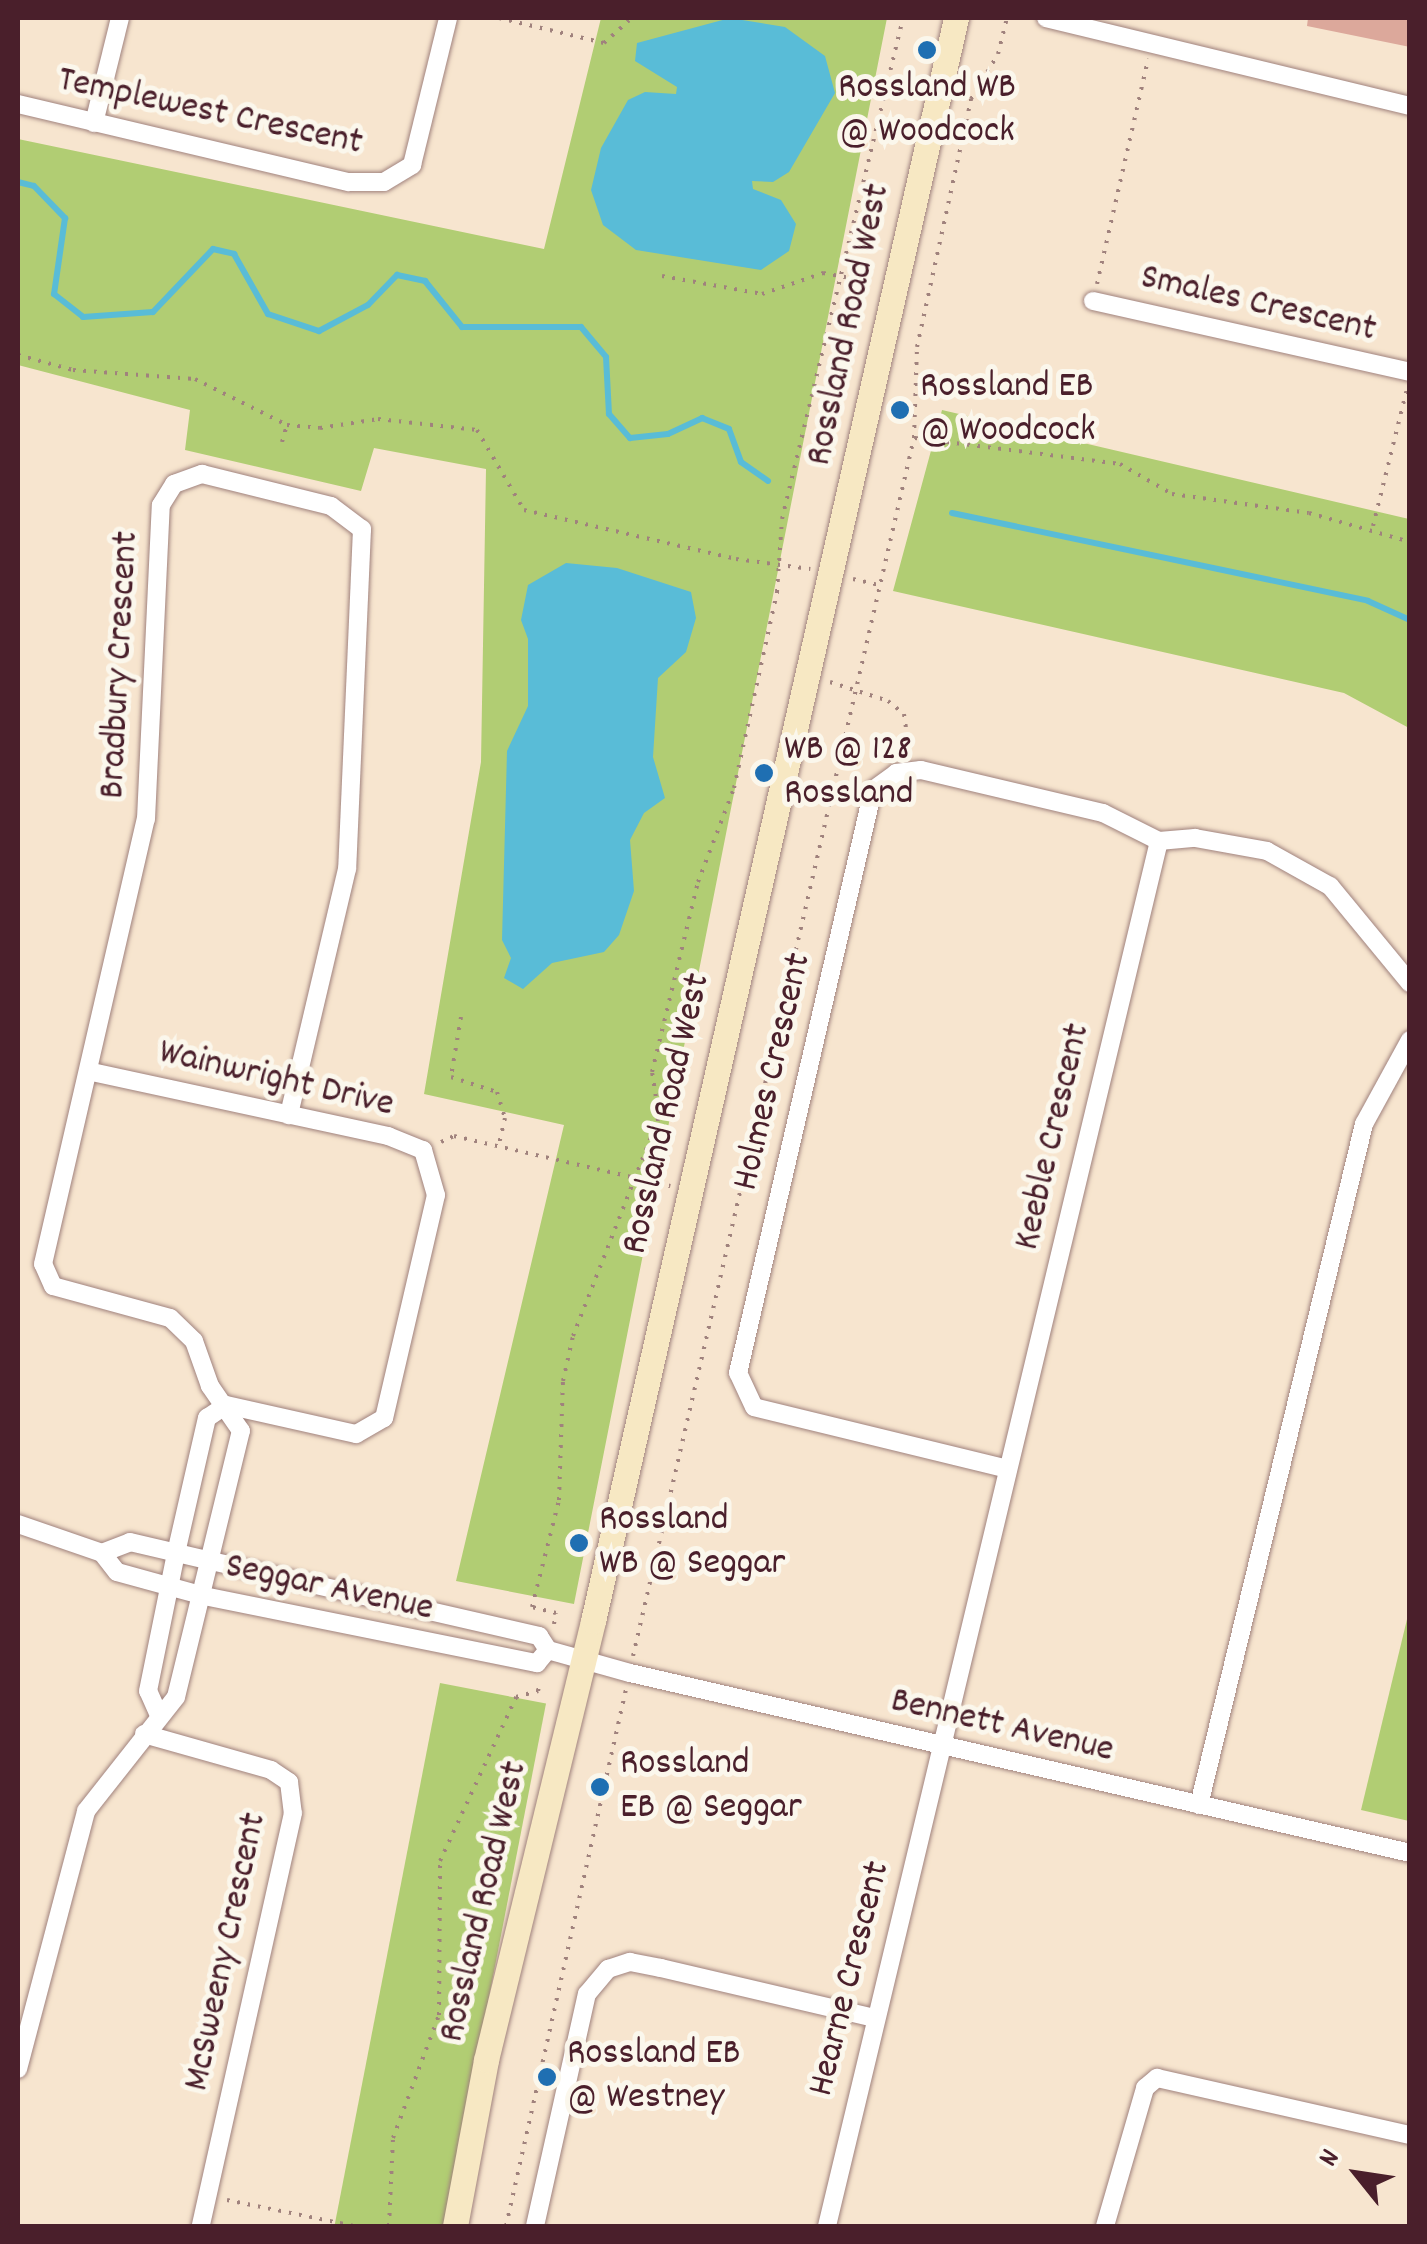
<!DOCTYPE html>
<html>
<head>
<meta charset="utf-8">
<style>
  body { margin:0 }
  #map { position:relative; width:1427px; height:2244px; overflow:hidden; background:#f7e5cf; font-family:Dekko,sans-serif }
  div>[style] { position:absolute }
  .green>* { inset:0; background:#b1cd73; transform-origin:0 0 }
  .water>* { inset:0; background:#59bcd7 }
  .stream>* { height:6px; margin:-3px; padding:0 3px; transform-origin:3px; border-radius:3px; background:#59bcd7 }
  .building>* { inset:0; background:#dca89b }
  .path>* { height:4px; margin-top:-2px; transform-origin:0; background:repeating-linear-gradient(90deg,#a0827d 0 2.5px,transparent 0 10.5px) }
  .roads { filter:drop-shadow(0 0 2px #a0827d) drop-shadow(0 0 2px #a0827d) }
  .street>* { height:18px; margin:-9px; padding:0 9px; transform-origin:9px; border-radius:9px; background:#fff }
  .secondary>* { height:25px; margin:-12.5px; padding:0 12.5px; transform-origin:12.5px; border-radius:12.5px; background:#f7e8c3 }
  .dots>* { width:28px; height:28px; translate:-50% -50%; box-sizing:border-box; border:5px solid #fbf7ec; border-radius:50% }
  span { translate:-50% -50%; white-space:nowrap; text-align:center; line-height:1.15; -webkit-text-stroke:10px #fbf7ec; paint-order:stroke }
  .poi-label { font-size:38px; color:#4a1f2b }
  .left { translate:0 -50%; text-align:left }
  .street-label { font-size:38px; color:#4a1f2b }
  .frame { position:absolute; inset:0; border:20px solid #4a1f2b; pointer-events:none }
  .north { position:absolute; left:1307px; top:2124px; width:100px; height:100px; -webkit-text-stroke:8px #fbf7ec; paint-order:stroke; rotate:300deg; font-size:28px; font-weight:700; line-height:40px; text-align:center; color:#4a1f2b }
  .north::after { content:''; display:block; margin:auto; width:35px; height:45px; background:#4a1f2b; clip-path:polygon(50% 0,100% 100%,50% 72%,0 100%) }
</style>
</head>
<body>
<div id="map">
  <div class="green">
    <div style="clip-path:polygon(601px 18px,887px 18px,574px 1604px,456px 1581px,564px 1125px,424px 1094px,481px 762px,486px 469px,374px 448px,361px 491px,185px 450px,190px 410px,18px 365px,18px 139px,544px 249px)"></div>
    <div style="clip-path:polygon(942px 410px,1409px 519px,1409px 728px,1344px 693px,893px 591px)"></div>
    <div style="clip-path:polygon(1409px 1611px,1409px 1821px,1361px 1810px)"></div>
    <div style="left:440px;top:1683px;width:108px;height:558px;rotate:11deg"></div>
  </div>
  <div class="water">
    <div style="clip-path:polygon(730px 18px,785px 27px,825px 56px,835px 93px,789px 172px,773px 182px,752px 181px,753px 189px,781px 200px,796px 224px,789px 251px,761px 270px,636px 250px,603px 225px,591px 190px,601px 148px,628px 100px,645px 92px,676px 94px,677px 87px,635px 61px,637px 43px)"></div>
    <div style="clip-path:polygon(566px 563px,617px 568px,691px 592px,696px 618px,686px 652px,658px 678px,653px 757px,665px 798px,644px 813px,630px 840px,634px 891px,619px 935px,604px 952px,552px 963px,523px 989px,504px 978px,511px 958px,502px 940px,507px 751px,528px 706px,528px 639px,521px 620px,528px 585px)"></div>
  </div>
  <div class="stream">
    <div style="left:18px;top:182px;width:16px;rotate:14deg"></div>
    <div style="left:34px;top:186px;width:45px;rotate:45.9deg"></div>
    <div style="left:65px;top:218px;width:77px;rotate:98.2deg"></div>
    <div style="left:54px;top:294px;width:37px;rotate:38deg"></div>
    <div style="left:83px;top:317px;width:70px;rotate:-4.1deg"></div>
    <div style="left:153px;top:312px;width:87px;rotate:-46.4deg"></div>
    <div style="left:213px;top:249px;width:22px;rotate:13deg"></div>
    <div style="left:234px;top:254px;width:69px;rotate:60.5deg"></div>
    <div style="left:268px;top:314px;width:54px;rotate:18.4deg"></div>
    <div style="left:319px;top:331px;width:55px;rotate:-28deg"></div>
    <div style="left:368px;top:305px;width:42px;rotate:-46deg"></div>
    <div style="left:397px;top:275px;width:29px;rotate:12deg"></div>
    <div style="left:425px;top:281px;width:59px;rotate:51.2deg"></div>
    <div style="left:462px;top:327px;width:119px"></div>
    <div style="left:581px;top:327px;width:39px;rotate:50deg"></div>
    <div style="left:606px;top:357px;width:57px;rotate:87deg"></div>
    <div style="left:609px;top:414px;width:32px;rotate:49deg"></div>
    <div style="left:630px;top:438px;width:38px;rotate:-6deg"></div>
    <div style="left:668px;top:434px;width:38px;rotate:-25deg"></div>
    <div style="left:702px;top:418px;width:29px;rotate:22deg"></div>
    <div style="left:729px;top:429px;width:35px;rotate:70deg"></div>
    <div style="left:741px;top:462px;width:33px;rotate:35deg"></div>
    <div style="left:952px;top:513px;width:425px;rotate:11.9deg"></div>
    <div style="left:1368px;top:601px;width:46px;rotate:24.3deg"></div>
  </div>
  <div class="building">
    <div style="clip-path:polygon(1308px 18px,1410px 18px,1410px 47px,1307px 26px)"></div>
  </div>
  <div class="path">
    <div style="left:499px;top:18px;width:108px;rotate:13.4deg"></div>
    <div style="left:604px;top:43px;width:38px;rotate:-42deg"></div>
    <div style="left:662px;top:276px;width:102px;rotate:10.2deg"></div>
    <div style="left:762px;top:294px;width:65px;rotate:-19deg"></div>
    <div style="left:823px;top:273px;width:50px;rotate:10.4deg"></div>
    <div style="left:1097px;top:284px;width:231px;rotate:-77.2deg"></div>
    <div style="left:18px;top:355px;width:57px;rotate:15.3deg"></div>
    <div style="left:73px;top:370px;width:122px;rotate:4.2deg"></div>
    <div style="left:195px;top:379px;width:103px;rotate:26.6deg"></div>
    <div style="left:287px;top:425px;width:33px;rotate:5deg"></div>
    <div style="left:320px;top:428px;width:59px;rotate:-8.8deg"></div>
    <div style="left:378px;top:419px;width:100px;rotate:6.3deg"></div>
    <div style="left:477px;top:430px;width:93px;rotate:59.6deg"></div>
    <div style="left:524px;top:510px;width:218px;rotate:13deg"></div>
    <div style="left:736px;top:559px;width:75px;rotate:7.7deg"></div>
    <div style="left:915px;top:438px;width:207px;rotate:7.2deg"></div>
    <div style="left:1120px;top:464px;width:60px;rotate:30deg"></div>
    <div style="left:1172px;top:494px;width:138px;rotate:7.9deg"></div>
    <div style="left:1309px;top:513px;width:105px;rotate:16deg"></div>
    <div style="left:282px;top:442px;width:18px;rotate:-74deg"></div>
    <div style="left:1373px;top:526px;width:141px;rotate:-76.1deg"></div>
    <div style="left:853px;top:579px;width:26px;rotate:13deg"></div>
    <div style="left:830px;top:682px;width:61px;rotate:18.1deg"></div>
    <div style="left:888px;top:701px;width:21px;rotate:39deg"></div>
    <div style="left:904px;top:714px;width:30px;rotate:82deg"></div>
    <div style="left:461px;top:1017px;width:61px;rotate:99.5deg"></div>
    <div style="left:451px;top:1077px;width:48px;rotate:18.1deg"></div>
    <div style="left:497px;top:1092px;width:27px;rotate:73deg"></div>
    <div style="left:505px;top:1118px;width:31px;rotate:103deg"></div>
    <div style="left:441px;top:1142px;width:14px;rotate:-25deg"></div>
    <div style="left:454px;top:1136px;width:222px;rotate:13deg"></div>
    <div style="left:554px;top:1624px;width:11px;rotate:-80deg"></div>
    <div style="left:556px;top:1613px;width:25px;rotate:-166deg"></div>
    <div style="left:532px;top:1607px;width:110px;rotate:-75.8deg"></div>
    <div style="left:559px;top:1500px;width:119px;rotate:-88.1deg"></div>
    <div style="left:563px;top:1381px;width:46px;rotate:-77.5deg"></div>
    <div style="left:573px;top:1336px;width:235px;rotate:-68.6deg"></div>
    <div style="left:659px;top:1117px;width:46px;rotate:-98.8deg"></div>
    <div style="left:652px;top:1072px;width:195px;rotate:-76.4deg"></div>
    <div style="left:698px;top:882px;width:101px;rotate:-69deg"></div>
    <div style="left:734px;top:788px;width:201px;rotate:-77.6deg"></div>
    <div style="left:777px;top:592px;width:73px;rotate:-86.1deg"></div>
    <div style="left:782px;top:519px;width:515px;rotate:-76.42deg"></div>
    <div style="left:633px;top:1656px;width:1250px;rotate:-77.01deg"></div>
    <div style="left:914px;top:438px;width:91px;rotate:-88.1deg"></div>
    <div style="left:917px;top:347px;width:254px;rotate:-77.7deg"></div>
    <div style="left:971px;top:99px;width:52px;rotate:-59deg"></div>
    <div style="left:998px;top:54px;width:37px;rotate:-76deg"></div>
    <div style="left:227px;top:2200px;width:131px;rotate:11.5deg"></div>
    <div style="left:389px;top:2226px;width:88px;rotate:-87.4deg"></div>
    <div style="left:393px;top:2138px;width:131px;rotate:-69.5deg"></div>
    <div style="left:439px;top:2015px;width:154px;rotate:-89.6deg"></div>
    <div style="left:440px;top:1861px;width:181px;rotate:-65.1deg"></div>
    <div style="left:516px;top:1697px;width:23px;rotate:-15deg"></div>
    <div style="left:538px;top:1691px;width:9px;rotate:-77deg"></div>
    <div style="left:506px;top:2226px;width:550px;rotate:-77.4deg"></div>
  </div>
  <div class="roads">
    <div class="street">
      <div style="left:1046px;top:18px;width:374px;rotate:13.6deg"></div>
      <div style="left:18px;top:104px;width:340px;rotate:13.3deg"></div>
      <div style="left:349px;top:182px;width:35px"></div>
      <div style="left:384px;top:182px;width:33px;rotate:-31deg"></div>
      <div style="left:412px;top:165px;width:151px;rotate:-76.2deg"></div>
      <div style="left:94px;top:123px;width:108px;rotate:-76.1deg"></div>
      <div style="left:1093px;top:301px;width:325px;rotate:12.6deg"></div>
      <div style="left:1159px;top:841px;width:36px;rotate:-5deg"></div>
      <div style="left:1195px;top:838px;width:73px;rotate:10.2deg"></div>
      <div style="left:1267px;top:851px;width:72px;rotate:29.1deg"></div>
      <div style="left:1330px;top:886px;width:126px;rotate:50.5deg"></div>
      <div style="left:92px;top:1072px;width:303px;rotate:12.2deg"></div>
      <div style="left:388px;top:1136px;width:38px;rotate:22deg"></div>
      <div style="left:423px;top:1150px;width:47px;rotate:73.9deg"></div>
      <div style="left:436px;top:1195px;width:229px;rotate:103.1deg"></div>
      <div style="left:384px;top:1418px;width:32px;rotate:150deg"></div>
      <div style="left:356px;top:1434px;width:133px;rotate:-167.4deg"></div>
      <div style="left:1008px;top:1469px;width:261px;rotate:-166.3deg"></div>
      <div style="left:754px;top:1407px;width:38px;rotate:-115deg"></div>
      <div style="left:738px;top:1373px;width:598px;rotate:-76.96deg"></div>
      <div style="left:873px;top:790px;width:29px;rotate:-36deg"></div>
      <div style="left:896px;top:773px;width:25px;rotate:-7deg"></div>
      <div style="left:921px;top:770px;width:187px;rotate:13.3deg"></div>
      <div style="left:1103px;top:813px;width:63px;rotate:26.6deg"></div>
      <div style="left:18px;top:1524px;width:89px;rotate:19deg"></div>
      <div style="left:102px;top:1553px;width:24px;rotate:52deg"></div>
      <div style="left:117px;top:1572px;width:90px;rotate:15.4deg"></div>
      <div style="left:204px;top:1596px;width:340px;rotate:11.4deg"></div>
      <div style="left:537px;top:1663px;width:17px;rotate:-50deg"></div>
      <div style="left:102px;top:1553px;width:30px;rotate:-21deg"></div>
      <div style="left:130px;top:1542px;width:79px;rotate:13.2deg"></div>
      <div style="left:207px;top:1560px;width:341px;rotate:12.9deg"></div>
      <div style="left:539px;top:1636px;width:17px;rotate:57deg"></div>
      <div style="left:548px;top:1650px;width:85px;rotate:15.7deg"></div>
      <div style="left:630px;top:1673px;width:800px;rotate:12.99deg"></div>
      <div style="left:158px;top:1713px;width:24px;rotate:-114deg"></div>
      <div style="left:148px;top:1691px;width:141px;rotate:-78.5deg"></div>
      <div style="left:176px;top:1553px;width:139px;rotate:-77.1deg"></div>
      <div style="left:207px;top:1418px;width:23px;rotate:-34deg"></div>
      <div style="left:144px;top:1734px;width:132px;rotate:15.8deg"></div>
      <div style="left:271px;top:1770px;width:22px;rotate:34deg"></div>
      <div style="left:289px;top:1782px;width:31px;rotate:83deg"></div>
      <div style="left:293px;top:1813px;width:423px;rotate:102.6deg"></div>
      <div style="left:1199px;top:1805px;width:701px;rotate:-76.38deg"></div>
      <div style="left:1364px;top:1124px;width:96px;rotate:-61.3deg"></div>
      <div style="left:18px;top:2069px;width:267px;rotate:-75.2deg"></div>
      <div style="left:86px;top:1811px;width:145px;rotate:-51.7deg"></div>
      <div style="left:176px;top:1697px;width:274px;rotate:-76.3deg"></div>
      <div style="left:241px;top:1431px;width:55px;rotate:-124.6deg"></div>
      <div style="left:210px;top:1386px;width:48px;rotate:-109.6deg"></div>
      <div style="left:194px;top:1341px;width:33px;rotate:-136deg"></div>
      <div style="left:170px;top:1318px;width:121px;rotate:-164.7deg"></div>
      <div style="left:53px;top:1286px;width:24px;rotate:-114deg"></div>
      <div style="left:43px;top:1264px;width:457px;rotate:-77deg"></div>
      <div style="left:146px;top:819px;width:314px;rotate:-87.3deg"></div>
      <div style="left:161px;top:505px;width:25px;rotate:-58deg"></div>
      <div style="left:174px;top:484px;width:30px;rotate:-20deg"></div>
      <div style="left:202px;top:474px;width:133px;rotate:13.9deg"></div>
      <div style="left:331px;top:506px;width:39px;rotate:37deg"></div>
      <div style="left:362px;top:529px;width:340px;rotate:92.5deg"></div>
      <div style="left:347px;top:869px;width:253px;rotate:103.3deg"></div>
      <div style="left:535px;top:2226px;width:238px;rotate:-77.4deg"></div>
      <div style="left:587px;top:1994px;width:33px;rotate:-50deg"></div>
      <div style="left:608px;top:1969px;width:23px;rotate:-18deg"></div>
      <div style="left:630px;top:1962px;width:32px;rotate:11deg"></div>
      <div style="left:661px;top:1968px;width:219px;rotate:13.2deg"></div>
      <div style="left:827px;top:2226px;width:1424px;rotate:-76.52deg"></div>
      <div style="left:1105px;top:2226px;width:144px;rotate:-73.8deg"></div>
      <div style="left:1145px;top:2088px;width:16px;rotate:-40deg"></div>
      <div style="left:1157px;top:2078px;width:259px;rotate:12.7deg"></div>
    </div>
    <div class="secondary">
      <div style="left:455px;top:2226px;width:169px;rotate:-79.4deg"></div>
      <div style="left:486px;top:2060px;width:452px;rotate:-76.3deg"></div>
      <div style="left:593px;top:1621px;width:1644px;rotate:-77.24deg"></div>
    </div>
  </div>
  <div class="dots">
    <div style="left:927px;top:50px;background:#1f6fb2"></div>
    <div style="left:900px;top:410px;background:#1f6fb2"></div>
    <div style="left:764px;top:773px;background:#1f6fb2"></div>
    <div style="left:579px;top:1543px;background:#1f6fb2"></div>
    <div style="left:600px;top:1787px;background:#1f6fb2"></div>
    <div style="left:547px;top:2077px;background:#1f6fb2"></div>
  </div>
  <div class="poi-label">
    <span style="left:927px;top:111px">Rossland WB<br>@ Woodcock</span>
    <span class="left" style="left:920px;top:410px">Rossland EB<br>@ Woodcock</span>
    <span class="left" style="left:784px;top:773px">WB @ 128<br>Rossland</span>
    <span class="left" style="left:599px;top:1543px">Rossland<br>WB @ Seggar</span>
    <span class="left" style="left:620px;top:1787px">Rossland<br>EB @ Seggar</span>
    <span class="left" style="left:567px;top:2077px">Rossland EB<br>@ Westney</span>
  </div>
  <div class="street-label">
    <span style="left:210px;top:113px;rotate:12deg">Templewest Crescent</span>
    <span style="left:1258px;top:305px;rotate:13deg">Smales Crescent</span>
    <span style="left:850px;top:325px;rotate:-78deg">Rossland Road West</span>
    <span style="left:121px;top:665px;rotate:-87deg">Bradbury Crescent</span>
    <span style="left:774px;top:1072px;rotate:-77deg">Holmes Crescent</span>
    <span style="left:276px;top:1080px;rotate:13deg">Wainwright Drive</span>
    <span style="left:668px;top:1114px;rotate:-77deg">Rossland Road West</span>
    <span style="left:1054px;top:1137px;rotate:-77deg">Keeble Crescent</span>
    <span style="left:329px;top:1589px;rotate:12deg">Seggar Avenue</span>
    <span style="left:1002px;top:1727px;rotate:13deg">Bennett Avenue</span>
    <span style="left:485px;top:1902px;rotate:-77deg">Rossland Road West</span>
    <span style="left:227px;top:1952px;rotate:-78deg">McSweeny Crescent</span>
    <span style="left:851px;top:1979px;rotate:-76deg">Hearne Crescent</span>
  </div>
  <div class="frame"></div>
  <div class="north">N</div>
</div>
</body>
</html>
